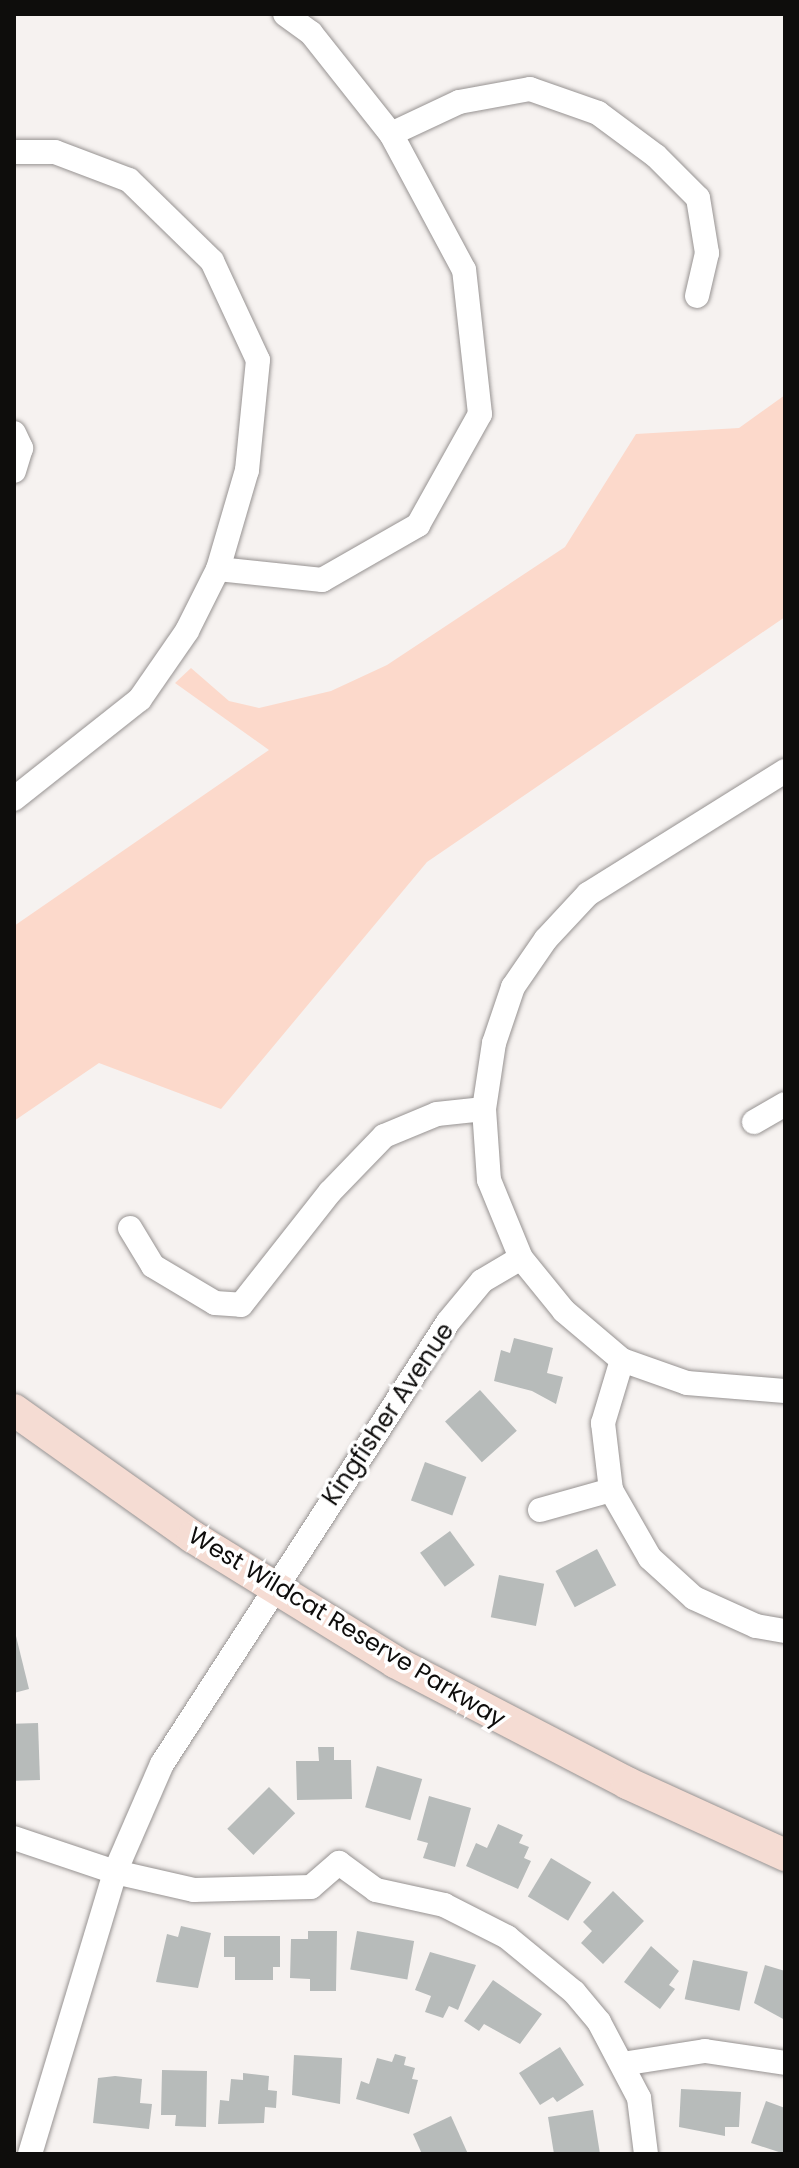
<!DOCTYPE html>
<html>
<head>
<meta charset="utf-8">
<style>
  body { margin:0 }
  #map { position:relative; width:799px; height:2168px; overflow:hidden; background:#f6f2f0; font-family:Poppins,sans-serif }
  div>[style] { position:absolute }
  .green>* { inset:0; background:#fcd9cb }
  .building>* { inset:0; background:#b7bbba; transform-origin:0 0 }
  .roads { filter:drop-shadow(0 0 2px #979392) drop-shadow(0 0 2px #979392) }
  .street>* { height:24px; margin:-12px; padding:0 12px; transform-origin:12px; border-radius:12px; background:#fff }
  .secondary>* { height:32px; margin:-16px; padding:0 16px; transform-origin:16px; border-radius:16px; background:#f5dcd3 }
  span { translate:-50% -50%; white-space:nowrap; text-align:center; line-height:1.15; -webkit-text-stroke:7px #fff; paint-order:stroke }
  .street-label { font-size:24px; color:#0e0d0c }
  .frame { position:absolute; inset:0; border:16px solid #0e0d0c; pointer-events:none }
</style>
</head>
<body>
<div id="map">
  <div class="green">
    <div style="clip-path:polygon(785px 395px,785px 617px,427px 862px,221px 1109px,99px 1063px,14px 1121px,14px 926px,269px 750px,175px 683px,191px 668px,229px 701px,259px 708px,331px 691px,387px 665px,565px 547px,636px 434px,739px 428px)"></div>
  </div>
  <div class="building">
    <div style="clip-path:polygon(514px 1338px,553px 1348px,547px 1373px,563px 1377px,556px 1404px,532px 1391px,494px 1381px,501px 1350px,510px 1353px)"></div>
    <div style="left:480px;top:1390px;width:55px;height:47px;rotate:48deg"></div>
    <div style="left:425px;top:1462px;width:44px;height:41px;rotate:20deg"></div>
    <div style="left:450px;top:1531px;width:42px;height:37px;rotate:54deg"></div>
    <div style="left:597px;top:1549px;width:41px;height:47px;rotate:62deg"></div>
    <div style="left:499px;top:1575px;width:46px;height:43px;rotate:11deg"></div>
    <div style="clip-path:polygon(15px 1632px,29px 1689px,14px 1693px,14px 1633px)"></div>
    <div style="left:38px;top:1723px;width:57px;height:24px;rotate:88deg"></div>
    <div style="clip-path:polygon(318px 1747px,334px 1747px,334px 1760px,351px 1760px,352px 1799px,297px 1800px,296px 1761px,319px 1761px)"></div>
    <div style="left:377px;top:1766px;width:47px;height:43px;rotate:16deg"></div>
    <div style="left:269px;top:1787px;width:37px;height:59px;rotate:45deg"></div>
    <div style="clip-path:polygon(429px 1796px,471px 1808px,455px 1867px,423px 1858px,428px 1843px,417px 1840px)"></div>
    <div style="clip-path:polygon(498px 1824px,523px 1835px,519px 1843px,529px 1847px,524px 1858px,531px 1861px,518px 1889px,466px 1866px,476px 1843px,487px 1848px)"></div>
    <div style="left:551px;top:1858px;width:47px;height:45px;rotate:31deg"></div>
    <div style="clip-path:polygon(613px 1891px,644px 1921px,603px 1964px,581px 1943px,592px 1931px,583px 1922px)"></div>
    <div style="clip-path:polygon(181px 1926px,211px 1933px,198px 1988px,156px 1982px,167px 1934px,178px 1937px)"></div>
    <div style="clip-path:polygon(308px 1931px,337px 1931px,336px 1991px,310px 1991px,310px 1979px,290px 1978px,291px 1939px,308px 1939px)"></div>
    <div style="left:357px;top:1931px;width:58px;height:39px;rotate:10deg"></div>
    <div style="clip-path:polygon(224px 1936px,280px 1936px,280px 1967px,273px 1967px,273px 1980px,235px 1980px,235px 1957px,224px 1957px)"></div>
    <div style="clip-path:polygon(651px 1946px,679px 1971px,669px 1985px,675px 1989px,660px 2009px,624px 1982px)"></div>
    <div style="clip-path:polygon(430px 1952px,476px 1965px,458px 2010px,449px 2006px,443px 2018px,425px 2012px,431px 1996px,415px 1990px)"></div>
    <div style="left:693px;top:1960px;width:56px;height:40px;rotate:12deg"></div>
    <div style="clip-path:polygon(765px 1965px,785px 1971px,785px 2020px,754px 2003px)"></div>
    <div style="clip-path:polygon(493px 1980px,542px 2014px,520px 2044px,484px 2024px,479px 2031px,464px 2021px)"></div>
    <div style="clip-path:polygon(560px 2047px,584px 2085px,557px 2102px,553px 2097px,540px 2105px,519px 2073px)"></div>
    <div style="clip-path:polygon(395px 2054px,406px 2057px,404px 2065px,415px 2068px,412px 2079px,418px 2080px,409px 2114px,356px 2099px,361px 2081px,369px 2084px,377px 2058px,392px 2062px)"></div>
    <div style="clip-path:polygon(294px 2055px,342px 2058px,340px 2104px,292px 2095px)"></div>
    <div style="clip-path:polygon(162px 2070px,207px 2071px,206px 2127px,175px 2126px,176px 2115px,161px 2115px)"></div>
    <div style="clip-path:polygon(243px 2073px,269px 2076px,268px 2090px,277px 2091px,276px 2108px,265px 2107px,264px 2123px,218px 2124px,220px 2100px,229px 2101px,231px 2079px,243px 2080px)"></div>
    <div style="clip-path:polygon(115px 2076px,142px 2079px,140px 2103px,152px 2104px,149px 2129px,93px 2123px,98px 2078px)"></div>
    <div style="clip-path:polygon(681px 2089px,741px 2092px,739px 2127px,725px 2127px,725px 2136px,679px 2127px)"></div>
    <div style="clip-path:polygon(766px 2101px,785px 2108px,785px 2154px,751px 2143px)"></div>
    <div style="clip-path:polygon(593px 2110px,600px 2154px,554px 2154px,548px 2117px)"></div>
    <div style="clip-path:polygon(451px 2116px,468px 2154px,422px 2154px,413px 2134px)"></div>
  </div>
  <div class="roads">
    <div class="street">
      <div style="left:391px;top:134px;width:75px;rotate:-25.2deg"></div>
      <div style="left:459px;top:102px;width:72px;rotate:-10.4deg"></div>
      <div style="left:530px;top:89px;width:72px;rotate:19.4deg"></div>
      <div style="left:598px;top:113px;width:72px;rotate:36.6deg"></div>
      <div style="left:656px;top:156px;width:59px;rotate:45deg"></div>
      <div style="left:698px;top:198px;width:56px;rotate:80.7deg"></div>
      <div style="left:707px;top:253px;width:44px;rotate:103.1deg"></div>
      <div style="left:14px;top:152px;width:41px"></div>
      <div style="left:55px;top:152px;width:79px;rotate:20.7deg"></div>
      <div style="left:129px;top:180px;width:116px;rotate:44.3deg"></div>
      <div style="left:212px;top:261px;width:109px;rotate:65.1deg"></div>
      <div style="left:258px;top:360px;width:111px;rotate:95.7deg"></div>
      <div style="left:247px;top:470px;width:103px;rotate:106.3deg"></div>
      <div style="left:218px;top:569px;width:69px;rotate:116.6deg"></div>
      <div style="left:187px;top:631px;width:83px;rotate:124.7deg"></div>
      <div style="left:140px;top:699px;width:161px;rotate:141.6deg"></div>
      <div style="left:14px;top:433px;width:17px;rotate:65deg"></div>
      <div style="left:21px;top:448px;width:24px;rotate:107deg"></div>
      <div style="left:218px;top:569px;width:105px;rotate:6deg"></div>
      <div style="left:322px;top:580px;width:111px;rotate:-29.8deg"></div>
      <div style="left:418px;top:525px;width:127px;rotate:-60.8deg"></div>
      <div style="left:480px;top:414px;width:145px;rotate:-96.3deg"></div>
      <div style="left:464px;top:270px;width:154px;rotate:-118.2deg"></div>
      <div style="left:391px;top:134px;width:129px;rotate:-128.4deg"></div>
      <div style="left:311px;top:33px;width:32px;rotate:-144deg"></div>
      <div style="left:785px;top:771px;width:232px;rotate:148deg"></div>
      <div style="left:588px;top:894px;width:62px;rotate:133deg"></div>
      <div style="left:546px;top:939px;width:58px;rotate:124.5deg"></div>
      <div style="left:513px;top:987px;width:59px;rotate:108.7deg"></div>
      <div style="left:494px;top:1043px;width:67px;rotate:98.6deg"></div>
      <div style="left:484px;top:1109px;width:71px;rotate:86deg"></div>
      <div style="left:489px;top:1180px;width:84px;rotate:67.7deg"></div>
      <div style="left:521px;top:1258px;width:68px;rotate:50.9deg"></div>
      <div style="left:564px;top:1311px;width:76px;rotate:40.2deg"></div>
      <div style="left:622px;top:1360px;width:69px;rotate:19.5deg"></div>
      <div style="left:687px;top:1383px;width:98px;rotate:4.7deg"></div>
      <div style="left:754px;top:1122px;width:36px;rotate:-30deg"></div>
      <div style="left:130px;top:1228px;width:44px;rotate:58.8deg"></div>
      <div style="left:153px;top:1266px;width:72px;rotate:30.8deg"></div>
      <div style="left:215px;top:1303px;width:26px;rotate:4deg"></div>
      <div style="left:241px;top:1305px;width:144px;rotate:-51.8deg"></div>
      <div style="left:330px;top:1192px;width:78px;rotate:-46deg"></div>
      <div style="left:384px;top:1136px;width:57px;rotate:-22.5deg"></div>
      <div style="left:437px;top:1114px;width:47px;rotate:-6.1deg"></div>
      <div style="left:622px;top:1360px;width:66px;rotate:106.8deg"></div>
      <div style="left:603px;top:1423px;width:67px;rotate:83.2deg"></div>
      <div style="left:611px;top:1490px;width:78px;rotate:60.2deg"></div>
      <div style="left:650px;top:1558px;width:59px;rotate:42.3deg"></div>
      <div style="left:694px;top:1598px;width:68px;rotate:24.3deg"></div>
      <div style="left:756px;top:1626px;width:29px;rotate:10deg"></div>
      <div style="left:540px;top:1510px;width:74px;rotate:-15.7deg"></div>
      <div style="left:14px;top:1838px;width:107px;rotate:18.6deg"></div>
      <div style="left:115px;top:1872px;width:81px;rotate:12.8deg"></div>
      <div style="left:194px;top:1890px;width:117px;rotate:-1.5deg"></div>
      <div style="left:311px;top:1887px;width:37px;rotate:-41deg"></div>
      <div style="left:339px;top:1863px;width:46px;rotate:36.1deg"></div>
      <div style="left:376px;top:1890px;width:70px;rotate:12.4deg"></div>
      <div style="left:444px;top:1905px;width:71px;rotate:26.9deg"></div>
      <div style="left:507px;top:1937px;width:87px;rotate:39.4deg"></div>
      <div style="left:574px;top:1992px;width:39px;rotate:50deg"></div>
      <div style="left:599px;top:2022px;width:86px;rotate:62.2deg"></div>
      <div style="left:639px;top:2098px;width:56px;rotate:82.9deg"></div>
      <div style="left:622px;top:2064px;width:84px;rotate:-8.9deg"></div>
      <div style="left:705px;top:2051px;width:81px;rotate:8.5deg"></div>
      <div style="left:30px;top:2154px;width:295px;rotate:-73.2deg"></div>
      <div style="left:115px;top:1872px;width:118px;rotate:-66.5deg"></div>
      <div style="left:162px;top:1764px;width:526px;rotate:-57.09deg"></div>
      <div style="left:448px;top:1322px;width:53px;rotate:-50.3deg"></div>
      <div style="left:482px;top:1281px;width:45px;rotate:-30.5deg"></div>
    </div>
    <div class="secondary">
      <div style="left:14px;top:1410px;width:219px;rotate:35.4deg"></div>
      <div style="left:193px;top:1537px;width:238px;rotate:31.7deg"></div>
      <div style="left:395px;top:1662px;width:262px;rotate:27.5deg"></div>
      <div style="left:627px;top:1783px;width:174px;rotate:24.5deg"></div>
    </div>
  </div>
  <div class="street-label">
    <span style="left:388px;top:1414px;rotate:-56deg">Kingfisher Avenue</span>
    <span style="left:347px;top:1627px;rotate:31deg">West Wildcat Reserve Parkway</span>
  </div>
  <div class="frame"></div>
</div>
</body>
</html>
